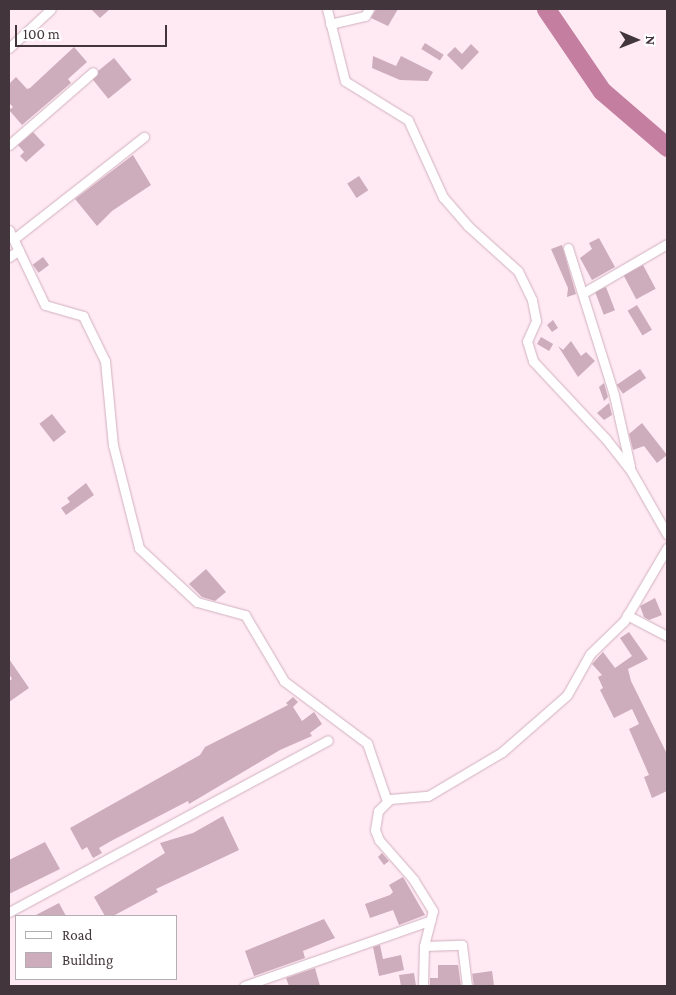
<!DOCTYPE html>
<html>
<head>
<meta charset="utf-8">
<style>
  body { margin:0 }
  #map { position:relative; width:676px; height:995px; overflow:hidden; background:#ffeaf3; font-family:"Crimson Pro",serif }
  div>[style] { position:absolute }
  .river>* { height:19px; margin:-9.5px; padding:0 9.5px; transform-origin:9.5px; border-radius:9.5px; background:#c47ea0 }
  .building>* { inset:0; background:#cdacbb; transform-origin:0 0 }
  .roads { filter:drop-shadow(0 0 1px #d1b0bf) drop-shadow(0 0 1px #d1b0bf) }
  .minor>* { height:9px; margin:-4.5px; padding:0 4.5px; transform-origin:4.5px; border-radius:4.5px; background:#fff }
  span { translate:-50% -50%; white-space:nowrap; text-align:center; line-height:1.15; -webkit-text-stroke:4.5px #fff; paint-order:stroke }
  .frame { position:absolute; inset:0; border:10px solid #42353b; pointer-events:none }
  .legend { position:absolute; left:15px; top:915px; width:162px; height:65px; box-sizing:border-box; background:#fff; border:1px solid #b3aeb1; margin:0; padding:6px 9px; list-style:none; font-size:15px; color:#42353b }
  .legend li { display:flex; align-items:center; gap:10px; height:25px }
  .legend b { width:25px; border:1px solid #b3aeb1 }
  .north { position:absolute; left:611px; top:15px; width:50px; height:50px; -webkit-text-stroke:4px #fff; paint-order:stroke; rotate:91deg; font-size:14px; font-weight:700; line-height:20px; text-align:center; color:#42353b }
  .north::after { content:''; display:block; margin:auto; width:18px; height:22px; background:#42353b; clip-path:polygon(50% 0,100% 100%,50% 72%,0 100%) }
  .scale { position:absolute; left:15px; top:25px; width:152px; height:22px; box-sizing:border-box; border:2px solid #42353b; border-top:0; padding-left:6px; font-size:15px; line-height:18px; white-space:nowrap; color:#42353b; -webkit-text-stroke:4px #fff; paint-order:stroke }
</style>
</head>
<body>
<div id="map">
  <div class="river">
    <div style="left:546px;top:9px;width:99px;rotate:55.7deg"></div>
    <div style="left:602px;top:91px;width:86px;rotate:40.7deg"></div>
  </div>
  <div class="building">
    <div style="clip-path:polygon(91px 9px,110px 9px,100px 18px)"></div>
    <div style="clip-path:polygon(376px 9px,398px 9px,388px 26px,371px 18px)"></div>
    <div style="left:425px;top:43px;width:22px;height:7px;rotate:32deg"></div>
    <div style="clip-path:polygon(471px 44px,479px 52px,462px 70px,447px 55px,455px 47px,462px 54px)"></div>
    <div style="clip-path:polygon(74px 47px,87px 62px,68px 79px,71px 83px,22px 125px,9px 110px,13px 107px,9px 103px,9px 84px,16px 77px,27px 89px,30px 88px)"></div>
    <div style="clip-path:polygon(373px 56px,396px 66px,401px 56px,433px 72px,428px 81px,400px 80px,372px 68px)"></div>
    <div style="left:114px;top:58px;width:28px;height:30px;rotate:51deg"></div>
    <div style="clip-path:polygon(33px 132px,45px 145px,26px 162px,20px 156px,24px 152px,18px 145px)"></div>
    <div style="clip-path:polygon(133px 155px,151px 185px,112px 211px,97px 226px,75px 199px)"></div>
    <div style="left:359px;top:176px;width:17px;height:14px;rotate:57deg"></div>
    <div style="clip-path:polygon(599px 238px,615px 267px,592px 280px,580px 258px,592px 249px,589px 243px)"></div>
    <div style="clip-path:polygon(562px 245px,576px 294px,567px 297px,568px 288px,551px 249px)"></div>
    <div style="left:43px;top:257px;width:10px;height:13px;rotate:53deg"></div>
    <div style="left:643px;top:265px;width:27px;height:22px;rotate:62deg"></div>
    <div style="left:606px;top:287px;width:25px;height:12px;rotate:69deg"></div>
    <div style="left:637px;top:305px;width:29px;height:11px;rotate:59deg"></div>
    <div style="clip-path:polygon(553px 320px,558px 328px,552px 332px,547px 325px)"></div>
    <div style="left:541px;top:337px;width:14px;height:8px;rotate:30deg"></div>
    <div style="clip-path:polygon(571px 341px,581px 356px,586px 352px,595px 361px,578px 377px,558px 346px,563px 350px)"></div>
    <div style="left:640px;top:369px;width:11px;height:28px;rotate:56deg"></div>
    <div style="clip-path:polygon(604px 383px,608px 397px,604px 401px,599px 387px)"></div>
    <div style="clip-path:polygon(609px 403px,612px 415px,604px 420px,597px 413px)"></div>
    <div style="left:52px;top:414px;width:23px;height:16px;rotate:52deg"></div>
    <div style="clip-path:polygon(642px 423px,667px 455px,657px 463px,644px 446px,633px 450px,629px 434px)"></div>
    <div style="clip-path:polygon(86px 483px,94px 495px,66px 515px,61px 508px,70px 502px,67px 498px)"></div>
    <div style="clip-path:polygon(206px 569px,226px 592px,215px 601px,202px 597px,189px 584px)"></div>
    <div style="clip-path:polygon(655px 598px,662px 615px,649px 620px,644px 617px,640px 606px)"></div>
    <div style="clip-path:polygon(629px 632px,648px 659px,628px 669px,631px 681px,667px 754px,667px 791px,652px 798px,644px 777px,649px 775px,629px 729px,639px 724px,632px 709px,614px 718px,600px 690px,603px 688px,598px 677px,602px 675px,592px 664px,603px 652px,615px 668px,632px 656px,620px 638px)"></div>
    <div style="clip-path:polygon(9px 659px,29px 688px,9px 702px,9px 681px,12px 679px,9px 674px)"></div>
    <div style="clip-path:polygon(293px 697px,298px 702px,293px 707px,302px 721px,314px 712px,322px 724px,310px 733px,312px 736px,280px 750px,189px 804px,188px 801px,111px 841px,99px 848px,102px 853px,93px 858px,87px 847px,82px 850px,70px 828px,200px 755px,205px 747px,288px 705px,286px 703px)"></div>
    <div style="clip-path:polygon(223px 816px,239px 850px,156px 889px,158px 892px,113px 916px,105px 916px,94px 897px,165px 853px,160px 843px,193px 833px)"></div>
    <div style="clip-path:polygon(45px 842px,60px 869px,9px 894px,9px 860px)"></div>
    <div style="clip-path:polygon(382px 853px,389px 861px,384px 865px,378px 857px)"></div>
    <div style="clip-path:polygon(403px 877px,425px 915px,399px 925px,393px 910px,370px 918px,365px 904px,390px 895px,393px 892px,389px 885px)"></div>
    <div style="clip-path:polygon(59px 903px,66px 916px,34px 916px)"></div>
    <div style="clip-path:polygon(324px 919px,335px 938px,303px 951px,305px 958px,254px 976px,245px 951px)"></div>
    <div style="clip-path:polygon(380px 945px,383px 959px,401px 955px,404px 970px,379px 976px,373px 947px)"></div>
    <div style="clip-path:polygon(438px 965px,458px 965px,461px 986px,430px 986px,430px 978px,438px 978px)"></div>
    <div style="clip-path:polygon(315px 968px,320px 986px,289px 986px,286px 978px)"></div>
    <div style="left:492px;top:971px;width:14px;height:20px;rotate:82deg"></div>
    <div style="clip-path:polygon(414px 973px,416px 986px,401px 986px,399px 975px)"></div>
  </div>
  <div class="roads">
    <div class="minor">
      <div style="left:327px;top:9px;width:74px;rotate:76deg"></div>
      <div style="left:345px;top:81px;width:74px;rotate:31.8deg"></div>
      <div style="left:408px;top:120px;width:85px;rotate:65.6deg"></div>
      <div style="left:443px;top:197px;width:38px;rotate:49deg"></div>
      <div style="left:468px;top:226px;width:67px;rotate:42deg"></div>
      <div style="left:518px;top:271px;width:32px;rotate:64deg"></div>
      <div style="left:532px;top:300px;width:21px;rotate:79deg"></div>
      <div style="left:536px;top:321px;width:22px;rotate:114deg"></div>
      <div style="left:527px;top:341px;width:21px;rotate:73deg"></div>
      <div style="left:533px;top:361px;width:107px;rotate:46.9deg"></div>
      <div style="left:606px;top:439px;width:41px;rotate:52deg"></div>
      <div style="left:631px;top:471px;width:73px;rotate:60.3deg"></div>
      <div style="left:330px;top:24px;width:36px;rotate:-13deg"></div>
      <div style="left:365px;top:16px;width:8px;rotate:-60deg"></div>
      <div style="left:9px;top:48px;width:57px;rotate:-42.9deg"></div>
      <div style="left:9px;top:145px;width:111px;rotate:-41deg"></div>
      <div style="left:9px;top:230px;width:83px;rotate:64.4deg"></div>
      <div style="left:45px;top:305px;width:40px;rotate:16deg"></div>
      <div style="left:83px;top:316px;width:50px;rotate:63.9deg"></div>
      <div style="left:105px;top:361px;width:84px;rotate:84.6deg"></div>
      <div style="left:113px;top:445px;width:106px;rotate:75.8deg"></div>
      <div style="left:139px;top:548px;width:79px;rotate:43deg"></div>
      <div style="left:197px;top:602px;width:50px;rotate:15.2deg"></div>
      <div style="left:245px;top:615px;width:77px;rotate:59.4deg"></div>
      <div style="left:284px;top:681px;width:104px;rotate:36.8deg"></div>
      <div style="left:367px;top:743px;width:61px;rotate:71deg"></div>
      <div style="left:15px;top:238px;width:164px;rotate:-38.1deg"></div>
      <div style="left:568px;top:248px;width:154px;rotate:72.6deg"></div>
      <div style="left:614px;top:395px;width:73px;rotate:77.3deg"></div>
      <div style="left:9px;top:257px;width:12px;rotate:-35deg"></div>
      <div style="left:583px;top:293px;width:97px;rotate:-30.3deg"></div>
      <div style="left:627px;top:615px;width:45px;rotate:27.7deg"></div>
      <div style="left:9px;top:912px;width:362px;rotate:-28.3deg"></div>
      <div style="left:424px;top:946px;width:38px;rotate:-2deg"></div>
      <div style="left:462px;top:945px;width:41px;rotate:83deg"></div>
      <div style="left:244px;top:986px;width:198px;rotate:-19.4deg"></div>
      <div style="left:423px;top:986px;width:40px;rotate:-88.6deg"></div>
      <div style="left:424px;top:946px;width:36px;rotate:-76deg"></div>
      <div style="left:433px;top:911px;width:36px;rotate:-122deg"></div>
      <div style="left:414px;top:880px;width:53px;rotate:-131.2deg"></div>
      <div style="left:379px;top:840px;width:11px;rotate:-112deg"></div>
      <div style="left:375px;top:830px;width:19px;rotate:-81deg"></div>
      <div style="left:378px;top:811px;width:17px;rotate:-45deg"></div>
      <div style="left:390px;top:799px;width:38px;rotate:-5deg"></div>
      <div style="left:428px;top:796px;width:86px;rotate:-30.7deg"></div>
      <div style="left:502px;top:752px;width:86px;rotate:-41.2deg"></div>
      <div style="left:567px;top:695px;width:47px;rotate:-60.7deg"></div>
      <div style="left:590px;top:654px;width:47px;rotate:-44.1deg"></div>
      <div style="left:624px;top:621px;width:85px;rotate:-59.5deg"></div>
    </div>
  </div>
  <div class="frame"></div>
  <ul class="legend">
  <li><b style="height:6px;background:#fff"></b>Road</li>
  <li><b style="height:14px;background:#cdacbb"></b>Building</li>
  </ul>
  <div class="north">N</div>
  <div class="scale">100 m</div>
</div>
</body>
</html>
